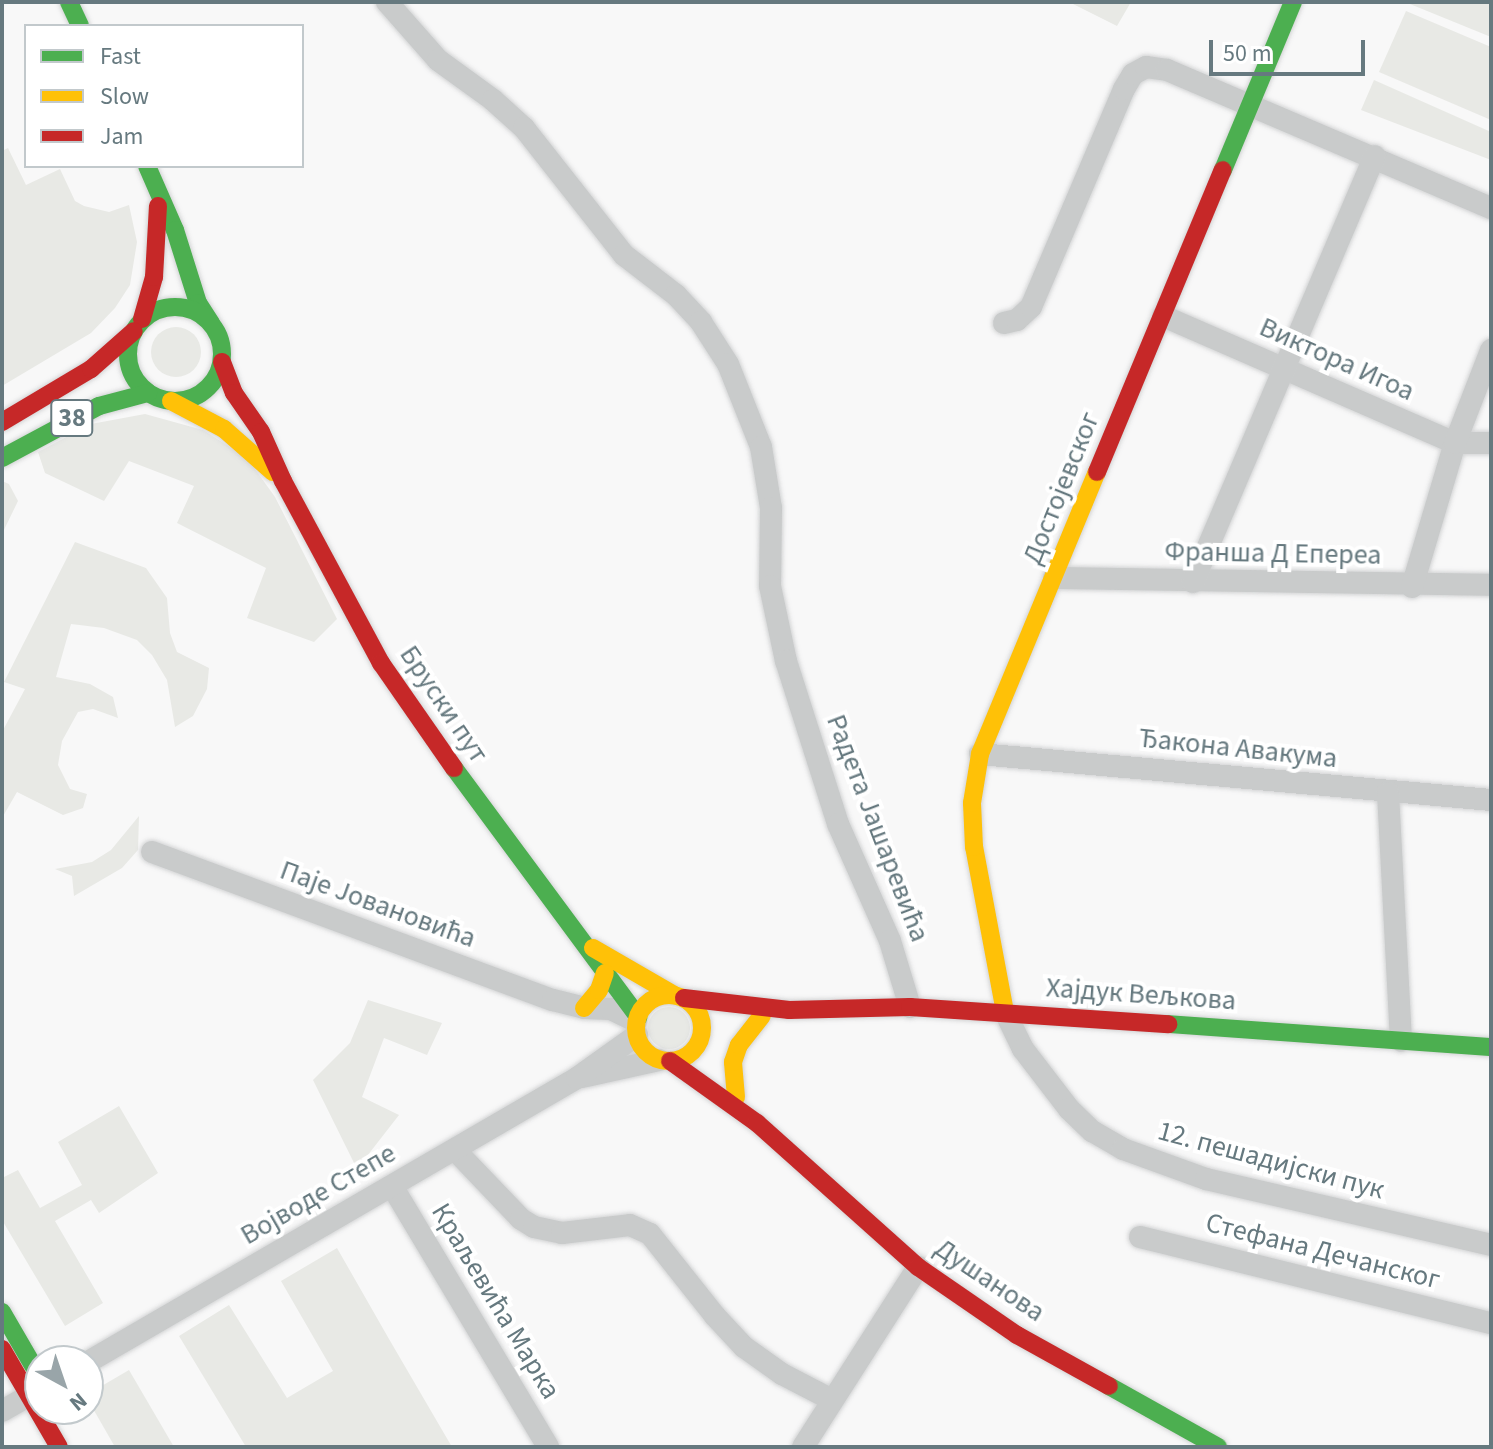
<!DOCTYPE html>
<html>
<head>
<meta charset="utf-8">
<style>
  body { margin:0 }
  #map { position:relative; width:1493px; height:1449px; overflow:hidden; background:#f8f8f8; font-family:"Source Sans 3",sans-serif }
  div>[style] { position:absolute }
  .green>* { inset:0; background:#e8e9e5 }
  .round { border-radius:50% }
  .roads { filter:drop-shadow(0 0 2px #d3d4d5) drop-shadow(0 0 2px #d3d4d5) }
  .street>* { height:22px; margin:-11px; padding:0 11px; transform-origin:11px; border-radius:11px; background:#c9cbcb }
  .fast>* { height:18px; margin:-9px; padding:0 9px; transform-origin:9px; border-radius:9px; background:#4caf50 }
  .fast>.ring { margin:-9px; padding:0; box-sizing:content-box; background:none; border:18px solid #4caf50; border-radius:50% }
  .slow>* { height:18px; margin:-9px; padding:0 9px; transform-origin:9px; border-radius:9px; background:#ffc107 }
  .slow>.ring { margin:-9px; padding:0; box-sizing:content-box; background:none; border:18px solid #ffc107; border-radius:50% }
  .jam>* { height:18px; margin:-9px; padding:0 9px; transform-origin:9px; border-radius:9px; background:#c62828 }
  span { translate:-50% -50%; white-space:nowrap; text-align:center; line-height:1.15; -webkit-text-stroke:8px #fff; paint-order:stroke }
  .shield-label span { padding:2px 6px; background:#fff; border:2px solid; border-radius:6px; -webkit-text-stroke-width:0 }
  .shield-label { font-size:26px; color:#66797f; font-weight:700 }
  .street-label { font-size:28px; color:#66797f }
  .frame { position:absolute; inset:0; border:4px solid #66797f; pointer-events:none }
  .legend { position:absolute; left:24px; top:24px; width:280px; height:144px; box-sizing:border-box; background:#fff; border:2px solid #c2c9cc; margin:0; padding:10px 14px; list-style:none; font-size:24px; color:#66797f }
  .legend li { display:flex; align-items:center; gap:16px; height:40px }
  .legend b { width:40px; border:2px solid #c2c9cc }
  .north { position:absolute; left:24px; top:1345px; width:80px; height:80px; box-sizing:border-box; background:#fff; border:2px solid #c2c9cc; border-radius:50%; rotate:140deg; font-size:22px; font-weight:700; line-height:32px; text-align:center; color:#66797f }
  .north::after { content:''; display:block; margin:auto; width:28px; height:36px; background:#99a5a9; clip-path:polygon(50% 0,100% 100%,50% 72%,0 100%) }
  .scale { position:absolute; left:1209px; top:40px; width:156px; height:36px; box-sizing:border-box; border:4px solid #66797f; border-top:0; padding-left:10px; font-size:24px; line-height:28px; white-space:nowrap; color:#66797f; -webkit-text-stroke:6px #fff; paint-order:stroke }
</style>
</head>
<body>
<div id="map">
  <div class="green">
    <div style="clip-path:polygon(1069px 2px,1131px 2px,1117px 26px)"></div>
    <div style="clip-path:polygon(1405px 2px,1491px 2px,1491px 37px)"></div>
    <div style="clip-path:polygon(1406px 11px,1491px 47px,1491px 120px,1379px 72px)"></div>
    <div style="clip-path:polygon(1374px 80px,1491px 132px,1491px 160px,1361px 110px)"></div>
    <div style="clip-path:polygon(8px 148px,26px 185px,60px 169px,75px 201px,84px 206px,109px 212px,129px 205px,137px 242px,130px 285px,115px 308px,91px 333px,2px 386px,2px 151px)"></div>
    <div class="round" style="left:151px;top:327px;width:50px;height:50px"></div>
    <div style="clip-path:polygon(145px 414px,203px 430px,247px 458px,275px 497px,337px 619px,314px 642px,247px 618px,266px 568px,177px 523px,194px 486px,129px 461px,104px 501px,45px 473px,38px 452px,91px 424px)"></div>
    <div style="clip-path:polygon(2px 481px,9px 484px,18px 501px,2px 534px)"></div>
    <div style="clip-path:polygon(75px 542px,146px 568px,167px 598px,170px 633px,177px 652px,209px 668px,207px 689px,193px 716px,175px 727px,167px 680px,152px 655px,137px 640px,104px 628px,71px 624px,56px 677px,90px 684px,113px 697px,118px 718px,93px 709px,78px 712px,62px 741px,58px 765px,70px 789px,87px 794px,83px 808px,63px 815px,17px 792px,2px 818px,2px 732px,25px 689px,4px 682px)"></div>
    <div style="clip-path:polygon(139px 816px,138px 850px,122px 868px,74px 896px,72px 876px,55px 869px,92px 862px,111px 850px)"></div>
    <div style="clip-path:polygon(368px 1000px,442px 1023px,427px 1055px,384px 1038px,362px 1097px,399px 1115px,357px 1169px,313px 1080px,350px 1043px)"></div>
    <div class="round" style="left:648px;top:1007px;width:42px;height:42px"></div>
    <div style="clip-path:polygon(119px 1106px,158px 1173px,99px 1213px,91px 1200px,55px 1221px,103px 1303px,65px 1326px,2px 1220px,2px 1178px,18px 1170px,40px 1208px,82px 1185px,58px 1142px)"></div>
    <div style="clip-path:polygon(337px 1248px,389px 1339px,452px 1447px,246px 1447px,179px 1336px,229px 1305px,287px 1398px,333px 1371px,281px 1281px)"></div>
    <div style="clip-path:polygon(129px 1370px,174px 1447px,115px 1447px,88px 1400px,88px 1394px)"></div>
  </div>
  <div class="roads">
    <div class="street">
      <div style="left:387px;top:2px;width:77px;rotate:48.7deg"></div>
      <div style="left:438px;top:60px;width:68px;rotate:36deg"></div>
      <div style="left:493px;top:100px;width:42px;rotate:42.1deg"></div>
      <div style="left:524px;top:128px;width:162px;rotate:51.8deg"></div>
      <div style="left:624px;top:255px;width:66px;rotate:37.6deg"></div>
      <div style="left:676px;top:295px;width:37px;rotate:47deg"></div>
      <div style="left:701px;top:322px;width:50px;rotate:57.3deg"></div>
      <div style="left:728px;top:364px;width:89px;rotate:68.3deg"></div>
      <div style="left:761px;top:447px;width:62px;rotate:80.7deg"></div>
      <div style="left:771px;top:508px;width:78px;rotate:90.7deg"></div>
      <div style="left:770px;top:586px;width:77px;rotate:78deg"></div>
      <div style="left:786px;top:661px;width:171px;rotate:72.3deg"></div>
      <div style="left:838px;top:824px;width:128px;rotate:66deg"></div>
      <div style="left:890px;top:941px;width:69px;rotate:73.1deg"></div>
      <div style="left:1163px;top:316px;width:318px;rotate:23.5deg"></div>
      <div style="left:1455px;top:443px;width:36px"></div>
      <div style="left:1004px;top:323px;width:13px;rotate:-13deg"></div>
      <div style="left:1017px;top:320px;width:19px;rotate:-43deg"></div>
      <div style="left:1031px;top:307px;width:237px;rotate:-66.9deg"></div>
      <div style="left:1124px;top:89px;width:17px;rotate:-59deg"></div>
      <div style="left:1133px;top:74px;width:15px;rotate:-28deg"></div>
      <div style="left:1146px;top:67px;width:21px;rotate:8deg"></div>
      <div style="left:1167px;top:70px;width:352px;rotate:23.1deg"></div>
      <div style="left:1054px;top:578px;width:437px;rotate:0.9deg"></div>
      <div style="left:1193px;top:582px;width:463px;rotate:-66.9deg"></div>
      <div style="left:1412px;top:587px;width:150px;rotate:-73.4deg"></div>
      <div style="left:1455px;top:443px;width:100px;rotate:-68.8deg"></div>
      <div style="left:980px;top:754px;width:513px;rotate:5.14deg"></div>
      <div style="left:1388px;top:793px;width:248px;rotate:87deg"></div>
      <div style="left:152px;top:852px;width:427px;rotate:20.3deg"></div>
      <div style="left:553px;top:1000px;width:32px;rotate:14deg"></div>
      <div style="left:584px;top:1008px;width:27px;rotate:2deg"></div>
      <div style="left:611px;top:1009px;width:28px;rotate:26deg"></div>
      <div style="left:1005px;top:1012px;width:41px;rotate:64.1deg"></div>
      <div style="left:1023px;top:1049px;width:76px;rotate:52.5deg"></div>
      <div style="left:1069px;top:1109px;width:32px;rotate:44deg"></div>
      <div style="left:1092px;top:1131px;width:36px;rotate:30deg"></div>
      <div style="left:1123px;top:1149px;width:88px;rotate:19.9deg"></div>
      <div style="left:1206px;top:1179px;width:293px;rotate:13deg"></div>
      <div style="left:582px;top:1077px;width:79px;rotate:-12.4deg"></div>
      <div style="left:455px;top:1150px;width:95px;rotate:46.3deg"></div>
      <div style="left:521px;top:1219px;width:15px;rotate:32deg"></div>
      <div style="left:534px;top:1227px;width:29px;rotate:12deg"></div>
      <div style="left:562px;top:1233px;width:68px;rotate:-6.7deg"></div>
      <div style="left:630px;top:1225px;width:22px;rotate:24deg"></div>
      <div style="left:650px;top:1234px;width:105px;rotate:51.6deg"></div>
      <div style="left:715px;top:1316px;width:42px;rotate:46.9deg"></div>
      <div style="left:744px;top:1347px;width:47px;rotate:35.4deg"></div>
      <div style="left:782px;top:1374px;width:56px;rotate:27.5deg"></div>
      <div style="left:392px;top:1186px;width:304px;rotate:59.1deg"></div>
      <div style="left:1140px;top:1237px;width:361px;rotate:13.8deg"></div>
      <div style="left:88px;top:1362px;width:565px;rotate:-30.15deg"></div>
      <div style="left:577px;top:1078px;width:74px;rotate:-35.6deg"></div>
      <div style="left:2px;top:1411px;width:43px;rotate:-29.6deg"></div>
      <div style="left:803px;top:1447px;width:214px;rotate:-57.4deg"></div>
    </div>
    <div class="fast">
      <div style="left:69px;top:2px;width:26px;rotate:65deg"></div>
      <div style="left:147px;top:166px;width:70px;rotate:66.4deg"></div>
      <div style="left:175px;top:230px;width:77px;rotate:72.5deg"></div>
      <div style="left:198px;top:303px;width:24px;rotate:57deg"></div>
      <div style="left:1223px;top:170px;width:182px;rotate:-67.4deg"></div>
      <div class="ring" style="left:128px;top:307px;width:76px;height:76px"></div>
      <div style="left:2px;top:458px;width:110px;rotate:-28.2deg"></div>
      <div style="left:99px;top:406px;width:51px;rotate:-14.9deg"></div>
      <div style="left:454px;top:768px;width:310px;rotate:53.5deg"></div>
      <div style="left:1168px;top:1024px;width:324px;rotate:4.1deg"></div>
      <div style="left:2px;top:1312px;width:66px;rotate:59.9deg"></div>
      <div style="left:1109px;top:1386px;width:125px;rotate:29.2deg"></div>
    </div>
    <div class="slow">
      <div style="left:171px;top:401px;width:60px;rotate:27.8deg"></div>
      <div style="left:224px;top:429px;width:65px;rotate:41.3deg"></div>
      <div style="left:593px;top:948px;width:94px;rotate:30.1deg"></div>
      <div class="ring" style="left:636px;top:995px;width:48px;height:48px"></div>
      <div style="left:584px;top:1008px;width:23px;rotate:-50deg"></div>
      <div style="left:599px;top:990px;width:18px;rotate:-71deg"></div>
      <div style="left:1005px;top:1012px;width:168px;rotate:-100.6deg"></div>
      <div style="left:974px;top:847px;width:44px;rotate:-92.6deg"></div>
      <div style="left:972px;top:803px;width:50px;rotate:-80.7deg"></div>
      <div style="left:980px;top:754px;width:305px;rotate:-67.5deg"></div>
      <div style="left:736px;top:1097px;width:35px;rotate:-95deg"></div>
      <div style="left:733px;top:1062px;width:18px;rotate:-71deg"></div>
      <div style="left:739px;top:1045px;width:37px;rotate:-52deg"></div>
    </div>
    <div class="jam">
      <div style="left:142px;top:319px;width:44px;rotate:-74.1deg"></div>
      <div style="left:154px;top:277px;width:71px;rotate:-86.8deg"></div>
      <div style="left:222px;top:362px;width:33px;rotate:69deg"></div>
      <div style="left:234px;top:393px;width:47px;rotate:55.3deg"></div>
      <div style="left:261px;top:432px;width:54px;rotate:65.8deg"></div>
      <div style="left:283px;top:481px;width:207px;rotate:61.7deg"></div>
      <div style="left:381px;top:663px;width:128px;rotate:55.2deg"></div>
      <div style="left:2px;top:422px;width:104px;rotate:-30.8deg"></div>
      <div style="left:91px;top:369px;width:57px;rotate:-41.5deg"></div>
      <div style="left:1097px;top:472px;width:327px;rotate:-67.4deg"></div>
      <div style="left:684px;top:998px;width:106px;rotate:6.5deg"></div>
      <div style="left:789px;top:1010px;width:121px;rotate:-1.4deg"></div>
      <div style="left:910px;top:1007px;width:259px;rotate:3.8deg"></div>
      <div style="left:670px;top:1061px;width:107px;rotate:35.5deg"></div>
      <div style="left:757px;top:1123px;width:216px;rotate:41.8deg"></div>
      <div style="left:918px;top:1267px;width:120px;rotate:34.5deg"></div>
      <div style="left:1017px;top:1335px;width:105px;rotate:29deg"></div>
      <div style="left:2px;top:1349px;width:113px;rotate:59.8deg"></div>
    </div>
  </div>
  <div class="shield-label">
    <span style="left:72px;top:418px">38</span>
  </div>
  <div class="street-label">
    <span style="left:1337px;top:359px;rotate:24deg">Виктора Игоа</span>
    <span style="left:1061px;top:488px;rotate:-68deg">Достојевског</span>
    <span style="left:1273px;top:553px;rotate:1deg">Франша Д Епереа</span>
    <span style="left:444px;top:704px;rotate:56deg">Бруски пут</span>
    <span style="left:1238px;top:748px;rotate:6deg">Ђакона Авакума</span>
    <span style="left:878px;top:828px;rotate:69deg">Радета Јашаревића</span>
    <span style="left:378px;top:904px;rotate:20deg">Паје Јовановића</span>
    <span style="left:1141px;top:994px;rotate:4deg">Хајдук Вељкова</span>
    <span style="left:1271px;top:1160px;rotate:15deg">12. пешадијски пук</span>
    <span style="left:318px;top:1194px;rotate:-30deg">Војводе Степе</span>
    <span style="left:1323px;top:1251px;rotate:14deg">Стефана Дечанског</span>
    <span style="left:990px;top:1280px;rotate:34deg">Душанова</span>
    <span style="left:496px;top:1301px;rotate:59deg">Краљевића Марка</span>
  </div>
  <div class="frame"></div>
  <ul class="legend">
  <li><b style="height:10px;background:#4caf50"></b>Fast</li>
  <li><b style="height:10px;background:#ffc107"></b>Slow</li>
  <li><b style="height:10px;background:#c62828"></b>Jam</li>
  </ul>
  <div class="north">N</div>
  <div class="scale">50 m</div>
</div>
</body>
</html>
